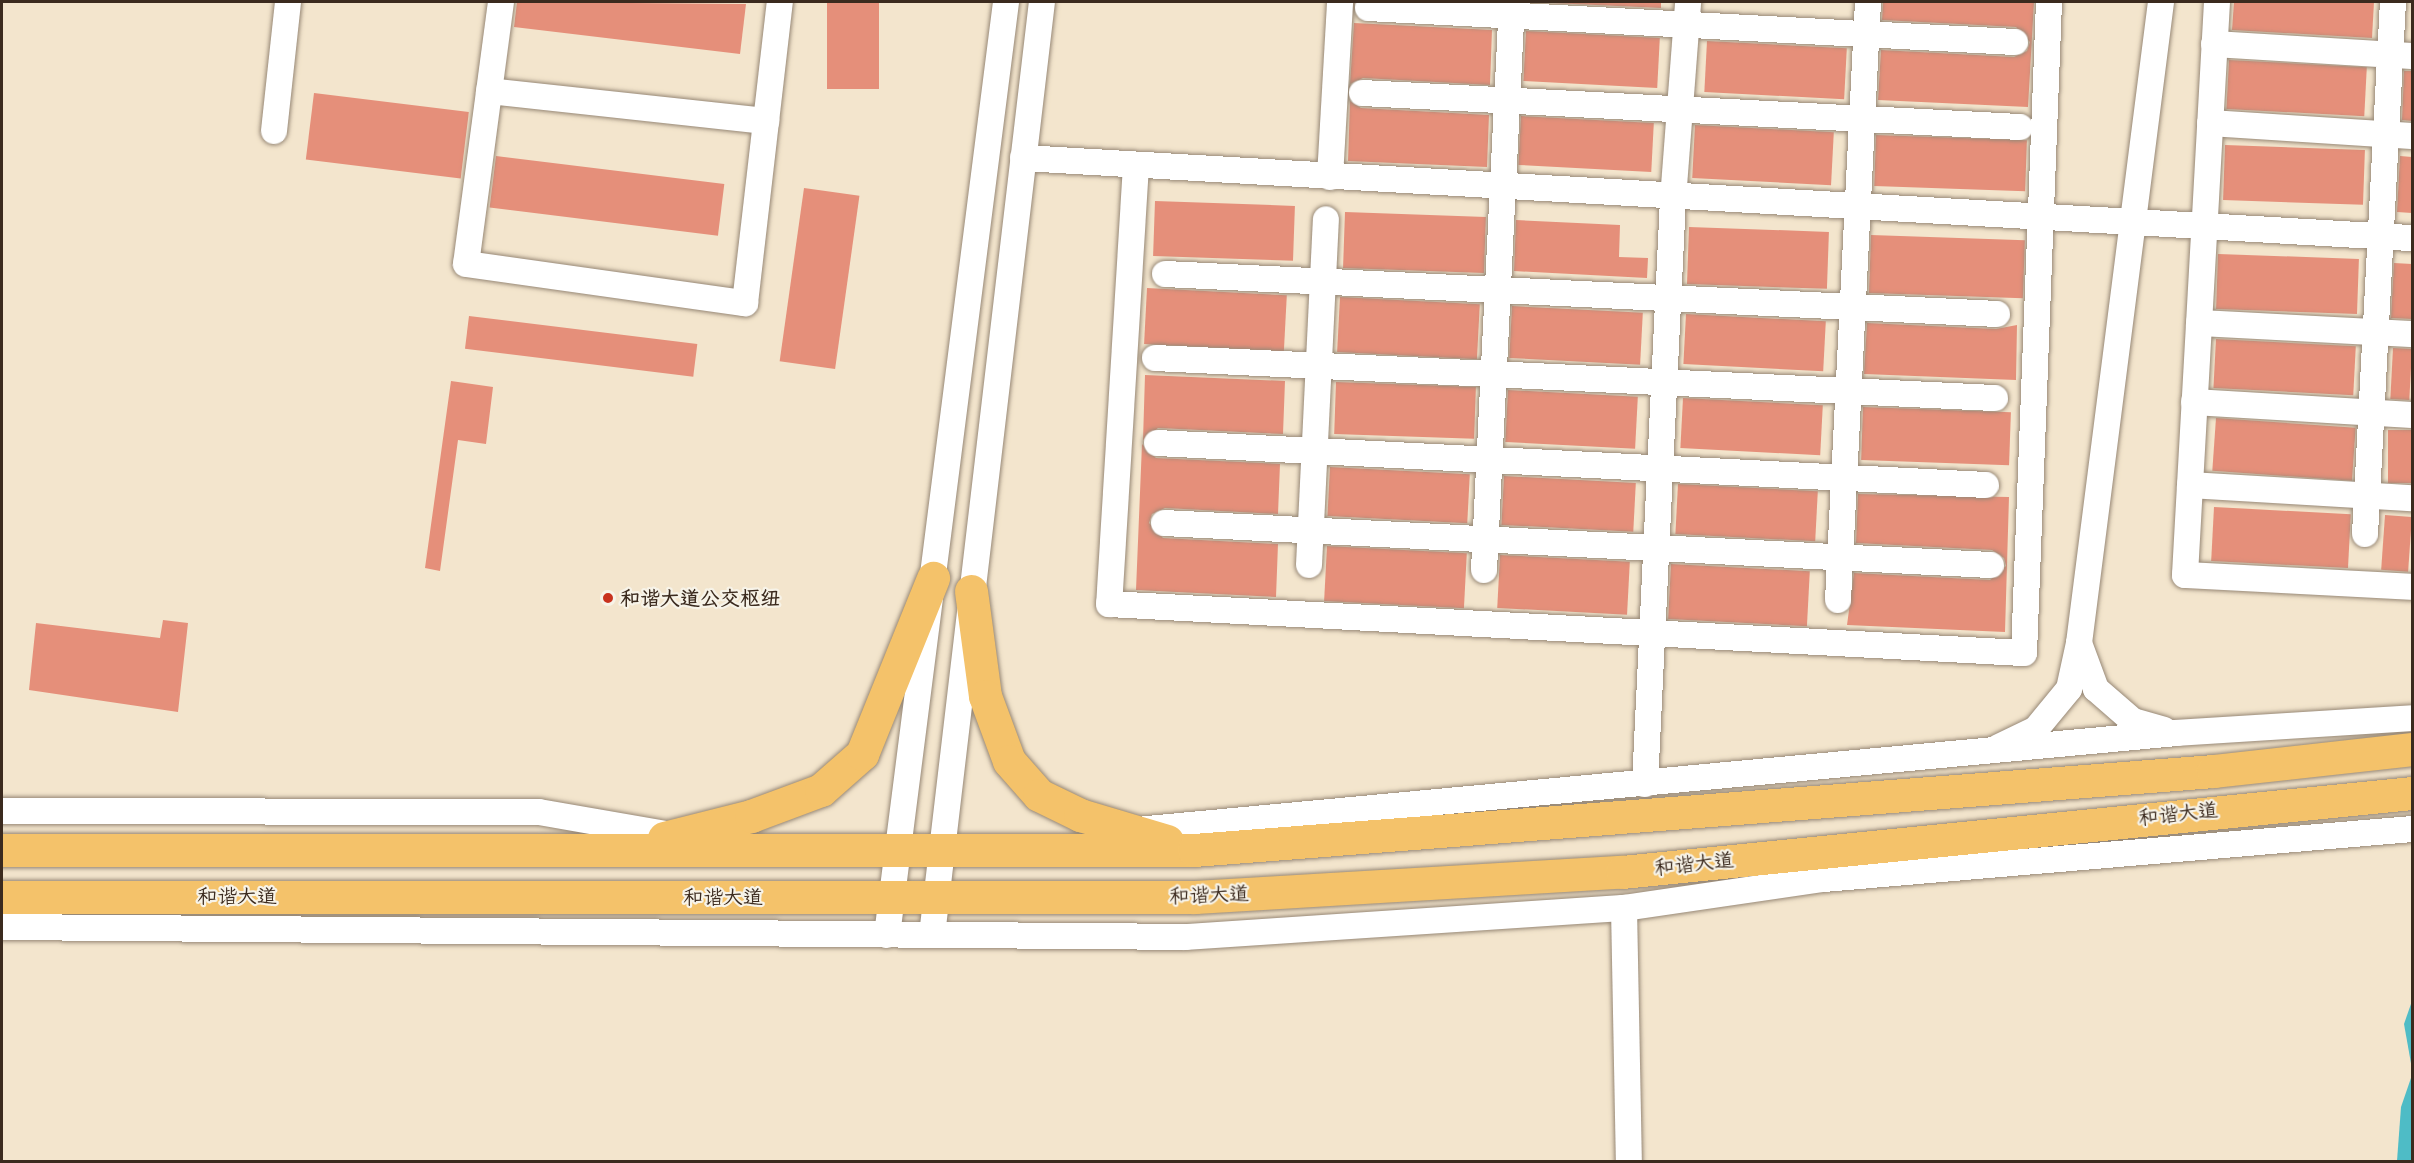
<!DOCTYPE html>
<html>
<head>
<meta charset="utf-8">
<style>
  body { margin:0 }
  #map { position:relative; width:2414px; height:1163px; overflow:hidden; background:#f3e5cd; font-family:Sriracha,"LXGW WenKai TC",sans-serif }
  div>[style] { position:absolute }
  .water>* { inset:0; background:#4ebcc6 }
  .building>* { inset:0; background:#e58f7a; transform-origin:0 0 }
  .roads { filter:drop-shadow(0 0 2px #978876) drop-shadow(0 0 2px #978876) }
  .minor>* { height:26px; margin:-13px; padding:0 13px; transform-origin:13px; border-radius:13px; background:#fff }
  .highway>* { height:33px; margin:-16.5px; padding:0 16.5px; transform-origin:16.5px; border-radius:16.5px; background:#f4c26a }
  .dots>* { width:16px; height:16px; translate:-50% -50%; box-sizing:border-box; border:3px solid #f7f3e8; border-radius:50% }
  span { translate:-50% -50%; white-space:nowrap; text-align:center; line-height:1.15; -webkit-text-stroke:4.5px #f7f3e8; paint-order:stroke }
  .poi-label { font-size:20px; color:#3b2a1e; font-weight:700 }
  .left { translate:0 -50%; text-align:left }
  .street-label { font-size:20px; color:#3b2a1e }
  .frame { position:absolute; inset:0; border:3px solid #3b2a1e; pointer-events:none }
</style>
</head>
<body>
<div id="map">
  <div class="water">
    <div style="clip-path:polygon(2412px 1001px,2412px 1069px,2404px 1024px)"></div>
    <div style="clip-path:polygon(2412px 1075px,2412px 1161px,2397px 1161px,2401px 1107px)"></div>
  </div>
  <div class="building">
    <div style="clip-path:polygon(517px 2px,746px 4px,740px 54px,514px 27px)"></div>
    <div style="left:827px;top:2px;width:52px;height:87px"></div>
    <div style="clip-path:polygon(1530px 2px,1661px 2px,1661px 8px)"></div>
    <div style="clip-path:polygon(1883px 2px,2034px 2px,2028px 107px,1878px 100px,1881px 50px,2014px 57px,2027px 51px,2030px 42px,2016px 27px,1882px 20px)"></div>
    <div style="clip-path:polygon(2234px 2px,2374px 2px,2372px 38px,2232px 30px)"></div>
    <div style="clip-path:polygon(1354px 23px,1492px 30px,1490px 85px,1363px 78px,1350px 84px)"></div>
    <div style="left:1526px;top:31px;width:134px;height:50px;rotate:3deg"></div>
    <div style="left:1707px;top:41px;width:140px;height:51px;rotate:3deg"></div>
    <div style="left:2229px;top:60px;width:138px;height:49px;rotate:3deg"></div>
    <div style="clip-path:polygon(2404px 71px,2412px 71px,2412px 121px,2402px 120px)"></div>
    <div style="left:314px;top:93px;width:156px;height:67px;rotate:7deg"></div>
    <div style="clip-path:polygon(1350px 101px,1361px 108px,1489px 115px,1487px 167px,1348px 161px)"></div>
    <div style="left:1521px;top:116px;width:133px;height:49px;rotate:3deg"></div>
    <div style="left:1695px;top:125px;width:139px;height:53px;rotate:3deg"></div>
    <div style="left:1876px;top:135px;width:151px;height:51px;rotate:2deg"></div>
    <div style="left:2225px;top:145px;width:140px;height:55px;rotate:2deg"></div>
    <div style="left:496px;top:156px;width:230px;height:52px;rotate:7deg"></div>
    <div style="clip-path:polygon(2400px 156px,2412px 157px,2412px 213px,2397px 212px)"></div>
    <div style="left:804px;top:188px;width:56px;height:175px;rotate:8deg"></div>
    <div style="left:1155px;top:201px;width:140px;height:55px;rotate:2deg"></div>
    <div style="left:1345px;top:212px;width:141px;height:56px;rotate:2deg"></div>
    <div style="clip-path:polygon(1516px 220px,1620px 225px,1619px 257px,1648px 258px,1647px 278px,1514px 271px)"></div>
    <div style="left:1689px;top:227px;width:140px;height:57px;rotate:2deg"></div>
    <div style="left:1871px;top:235px;width:154px;height:58px;rotate:2deg"></div>
    <div style="left:2218px;top:254px;width:141px;height:55px;rotate:2deg"></div>
    <div style="clip-path:polygon(2394px 263px,2412px 264px,2412px 319px,2391px 318px)"></div>
    <div style="left:1147px;top:288px;width:140px;height:56px;rotate:3deg"></div>
    <div style="left:1340px;top:297px;width:140px;height:55px;rotate:3deg"></div>
    <div style="left:1512px;top:306px;width:131px;height:52px;rotate:3deg"></div>
    <div style="left:1686px;top:314px;width:140px;height:50px;rotate:3deg"></div>
    <div style="left:469px;top:316px;width:230px;height:33px;rotate:7deg"></div>
    <div style="clip-path:polygon(1867px 323px,1996px 329px,2017px 325px,2016px 380px,1864px 374px)"></div>
    <div style="left:2216px;top:339px;width:140px;height:49px;rotate:3deg"></div>
    <div style="left:2393px;top:348px;width:19px;height:51px;rotate:3deg"></div>
    <div style="clip-path:polygon(1145px 375px,1285px 381px,1283px 434px,1158px 428px,1143px 440px)"></div>
    <div style="clip-path:polygon(451px 381px,493px 387px,486px 444px,458px 440px,440px 571px,425px 568px)"></div>
    <div style="left:1336px;top:382px;width:140px;height:52px;rotate:2deg"></div>
    <div style="left:1508px;top:390px;width:130px;height:52px;rotate:3deg"></div>
    <div style="left:1683px;top:398px;width:140px;height:50px;rotate:3deg"></div>
    <div style="left:1863px;top:407px;width:148px;height:53px;rotate:2deg"></div>
    <div style="left:2216px;top:418px;width:140px;height:53px;rotate:4deg"></div>
    <div style="left:2412px;top:430px;width:53px;height:24px;rotate:90deg"></div>
    <div style="clip-path:polygon(1142px 444px,1156px 458px,1280px 464px,1278px 514px,1165px 508px,1152px 514px,1149px 523px,1163px 538px,1278px 544px,1276px 597px,1136px 590px)"></div>
    <div style="left:1330px;top:467px;width:140px;height:49px;rotate:3deg"></div>
    <div style="left:1504px;top:476px;width:132px;height:49px;rotate:3deg"></div>
    <div style="left:1678px;top:484px;width:140px;height:50px;rotate:3deg"></div>
    <div style="clip-path:polygon(1858px 494px,2009px 497px,2005px 632px,1847px 625px,1854px 573px,1990px 580px,2006px 566px,2004px 558px,1992px 550px,1856px 543px)"></div>
    <div style="left:2214px;top:507px;width:137px;height:54px;rotate:3deg"></div>
    <div style="left:2385px;top:515px;width:27px;height:55px;rotate:4deg"></div>
    <div style="left:1327px;top:546px;width:140px;height:55px;rotate:3deg"></div>
    <div style="left:1500px;top:555px;width:130px;height:53px;rotate:3deg"></div>
    <div style="left:1671px;top:564px;width:139px;height:55px;rotate:3deg"></div>
    <div style="clip-path:polygon(163px 620px,188px 623px,178px 712px,29px 690px,36px 623px,160px 638px)"></div>
  </div>
  <div class="roads">
    <div class="minor">
      <div style="left:501px;top:2px;width:264px;rotate:97.6deg"></div>
      <div style="left:466px;top:264px;width:282px;rotate:8deg"></div>
      <div style="left:745px;top:303px;width:303px;rotate:-83.4deg"></div>
      <div style="left:2161px;top:2px;width:646px;rotate:97.29deg"></div>
      <div style="left:2079px;top:643px;width:49px;rotate:69.7deg"></div>
      <div style="left:2096px;top:689px;width:49px;rotate:40.9deg"></div>
      <div style="left:2133px;top:721px;width:32px;rotate:16deg"></div>
      <div style="left:2217px;top:2px;width:574px;rotate:93.2deg"></div>
      <div style="left:2185px;top:575px;width:227px;rotate:3deg"></div>
      <div style="left:1368px;top:8px;width:648px;rotate:3.01deg"></div>
      <div style="left:2214px;top:44px;width:198px;rotate:3.5deg"></div>
      <div style="left:489px;top:91px;width:279px;rotate:6.2deg"></div>
      <div style="left:1362px;top:93px;width:659px;rotate:2.96deg"></div>
      <div style="left:2210px;top:123px;width:202px;rotate:3.7deg"></div>
      <div style="left:274px;top:131px;width:130px;rotate:-83.8deg"></div>
      <div style="left:1023px;top:158px;width:1391px;rotate:3.3deg"></div>
      <div style="left:1136px;top:165px;width:440px;rotate:93.5deg"></div>
      <div style="left:1109px;top:604px;width:916px;rotate:3.07deg"></div>
      <div style="left:2024px;top:653px;width:651px;rotate:-87.8deg"></div>
      <div style="left:1330px;top:177px;width:175px;rotate:-86.7deg"></div>
      <div style="left:1165px;top:274px;width:833px;rotate:2.75deg"></div>
      <div style="left:2199px;top:323px;width:213px;rotate:3deg"></div>
      <div style="left:1155px;top:358px;width:841px;rotate:2.73deg"></div>
      <div style="left:2194px;top:402px;width:218px;rotate:3.4deg"></div>
      <div style="left:1157px;top:443px;width:830px;rotate:2.9deg"></div>
      <div style="left:2190px;top:485px;width:222px;rotate:3.4deg"></div>
      <div style="left:1164px;top:523px;width:828px;rotate:2.91deg"></div>
      <div style="left:2365px;top:534px;width:533px;rotate:-86.99deg"></div>
      <div style="left:1309px;top:565px;width:346px;rotate:-87.2deg"></div>
      <div style="left:1484px;top:570px;width:569px;rotate:-87.18deg"></div>
      <div style="left:1838px;top:600px;width:599px;rotate:-87.13deg"></div>
      <div style="left:1999px;top:747px;width:41px;rotate:-25.9deg"></div>
      <div style="left:2036px;top:729px;width:52px;rotate:-50.5deg"></div>
      <div style="left:2069px;top:689px;width:47px;rotate:-77.7deg"></div>
      <div style="left:1645px;top:784px;width:586px;rotate:-87.26deg"></div>
      <div style="left:1673px;top:199px;width:198px;rotate:-85.6deg"></div>
      <div style="left:2px;top:811px;width:537px;rotate:0.11deg"></div>
      <div style="left:539px;top:812px;width:145px;rotate:9.9deg"></div>
      <div style="left:1137px;top:830px;width:1044px;rotate:-5.33deg"></div>
      <div style="left:2176px;top:733px;width:236px;rotate:-3.6deg"></div>
      <div style="left:1624px;top:908px;width:254px;rotate:88.9deg"></div>
      <div style="left:2px;top:927px;width:1184px;rotate:0.48deg"></div>
      <div style="left:1186px;top:937px;width:439px;rotate:-3.8deg"></div>
      <div style="left:1624px;top:908px;width:202px;rotate:-8.3deg"></div>
      <div style="left:1824px;top:879px;width:590px;rotate:-4.86deg"></div>
      <div style="left:887px;top:935px;width:941px;rotate:-82.73deg"></div>
      <div style="left:932px;top:935px;width:939px;rotate:-83.28deg"></div>
    </div>
    <div class="highway">
      <div style="left:971px;top:591px;width:106px;rotate:82.4deg"></div>
      <div style="left:985px;top:696px;width:69px;rotate:69.7deg"></div>
      <div style="left:1009px;top:761px;width:45px;rotate:48.6deg"></div>
      <div style="left:1039px;top:795px;width:46px;rotate:26deg"></div>
      <div style="left:1080px;top:815px;width:91px;rotate:16.6deg"></div>
      <div style="left:664px;top:838px;width:90px;rotate:-14.2deg"></div>
      <div style="left:751px;top:816px;width:75px;rotate:-20.4deg"></div>
      <div style="left:821px;top:790px;width:55px;rotate:-41.3deg"></div>
      <div style="left:862px;top:754px;width:190px;rotate:-68deg"></div>
      <div style="left:2px;top:850px;width:1192px"></div>
      <div style="left:1194px;top:850px;width:1022px;rotate:-4.43deg"></div>
      <div style="left:2213px;top:771px;width:200px;rotate:-6.3deg"></div>
      <div style="left:2px;top:897px;width:1193px"></div>
      <div style="left:1195px;top:897px;width:428px;rotate:-3.4deg"></div>
      <div style="left:1622px;top:872px;width:794px;rotate:-5.71deg"></div>
    </div>
  </div>
  <div class="dots">
    <div style="left:608px;top:598px;background:#c8321e"></div>
  </div>
  <div class="poi-label">
    <span class="left" style="left:620px;top:598px">和谐大道公交枢纽</span>
  </div>
  <div class="street-label">
    <span style="left:2178px;top:814px;rotate:-6deg">和谐大道</span>
    <span style="left:1694px;top:864px;rotate:-6deg">和谐大道</span>
    <span style="left:1209px;top:895px;rotate:-2deg">和谐大道</span>
    <span style="left:237px;top:896px">和谐大道</span>
    <span style="left:723px;top:897px">和谐大道</span>
  </div>
  <div class="frame"></div>
</div>
</body>
</html>
